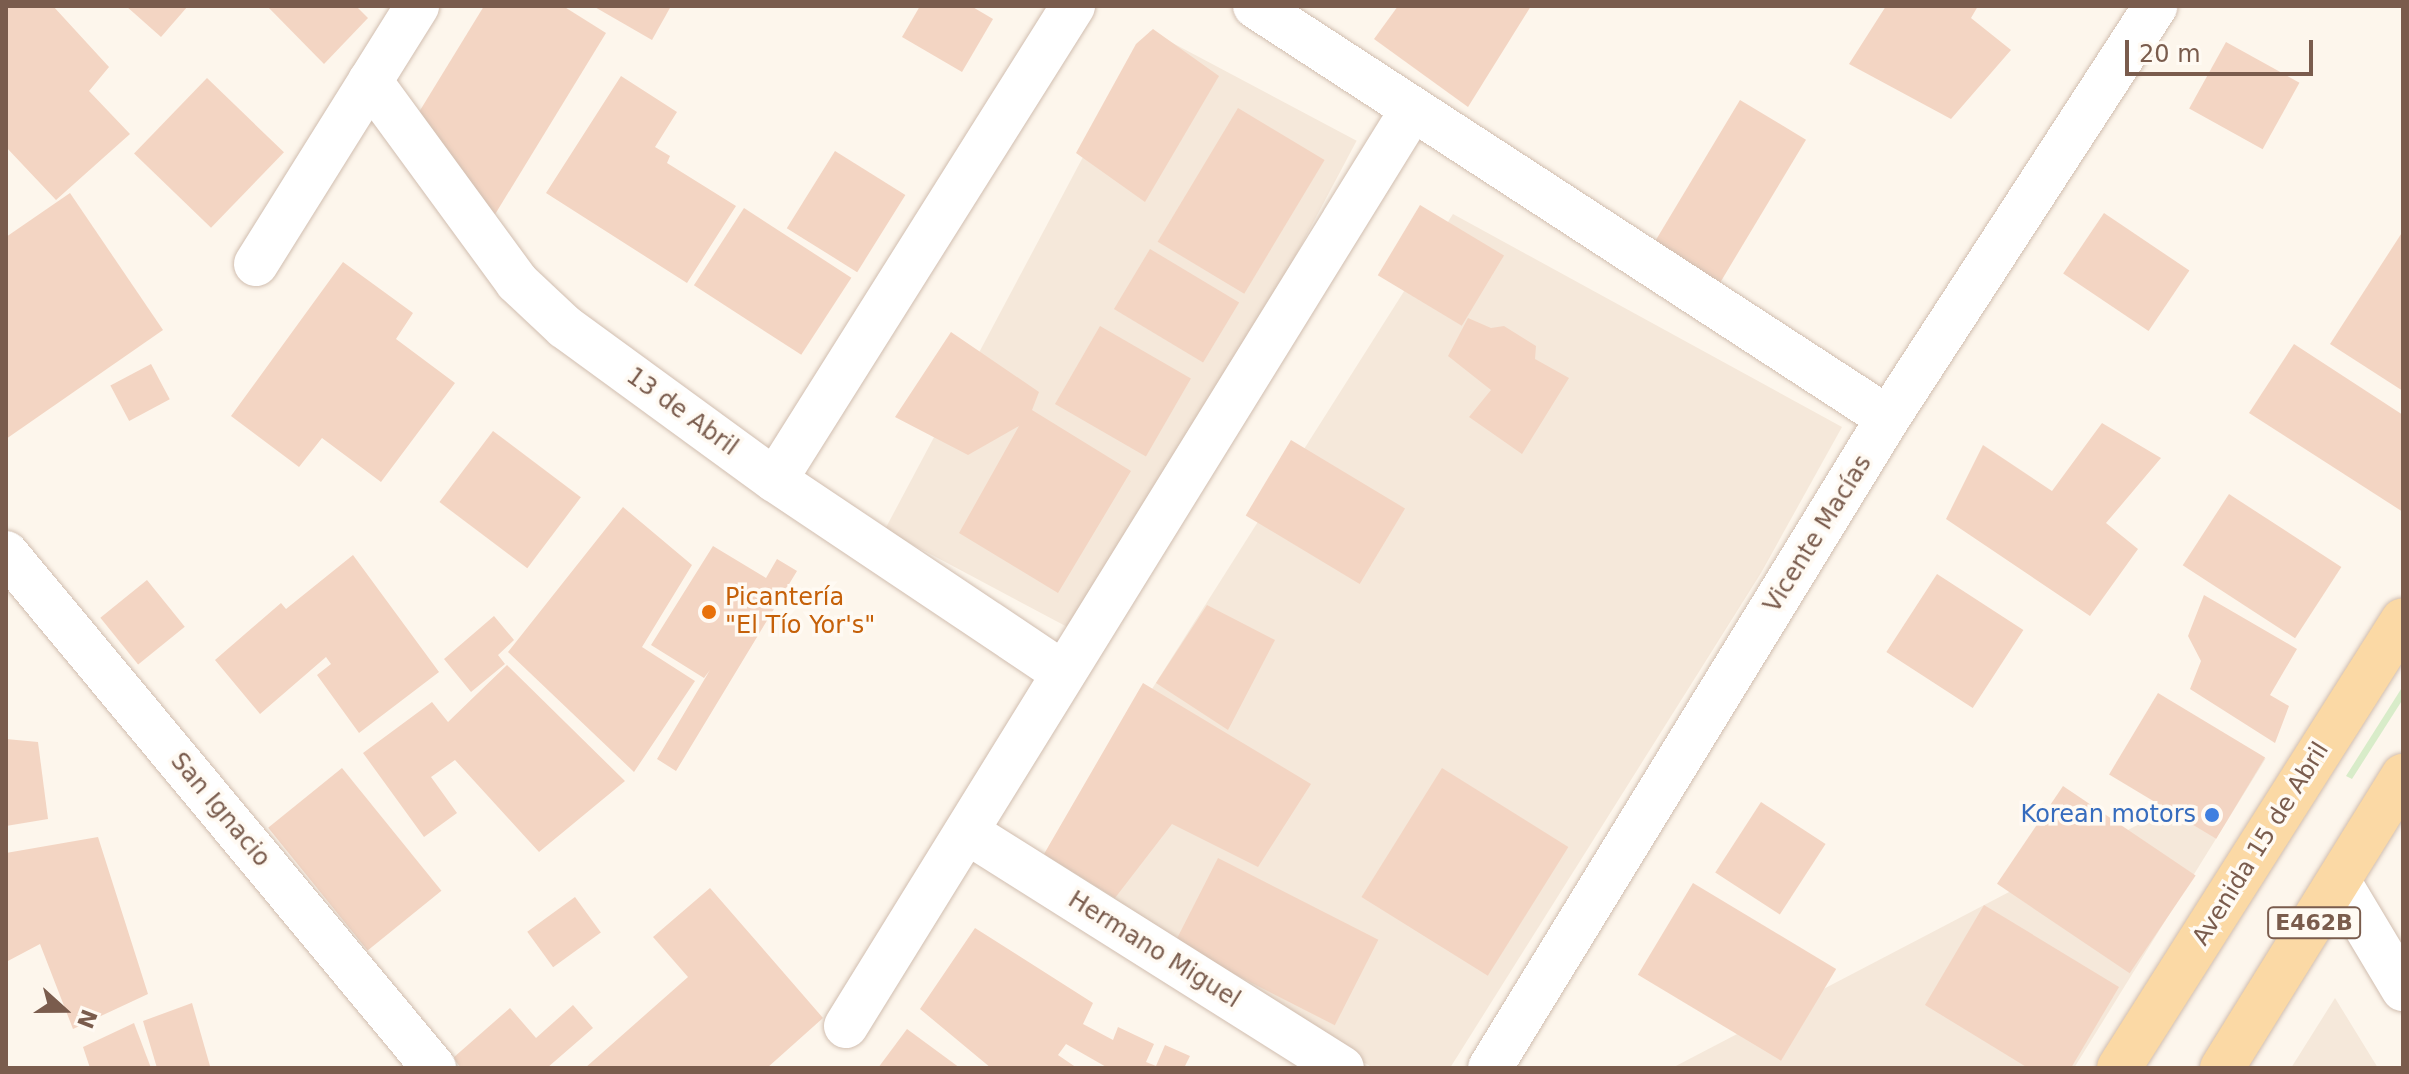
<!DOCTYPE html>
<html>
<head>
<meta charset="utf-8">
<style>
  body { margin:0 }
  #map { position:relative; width:2409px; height:1074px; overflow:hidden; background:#fdf6ec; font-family:"DejaVu Sans",sans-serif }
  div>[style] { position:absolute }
  .residential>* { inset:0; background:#f5e8da; transform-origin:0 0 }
  .green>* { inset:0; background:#d8ecc9 }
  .building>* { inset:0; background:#f3d5c3; transform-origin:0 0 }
  .roads { filter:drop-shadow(0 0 2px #d1beb0) drop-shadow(0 0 2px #d1beb0) }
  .minor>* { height:44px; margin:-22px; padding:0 22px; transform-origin:22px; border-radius:22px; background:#fff }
  .major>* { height:44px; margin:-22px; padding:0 22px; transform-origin:22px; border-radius:22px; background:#fbd9a5 }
  .dots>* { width:22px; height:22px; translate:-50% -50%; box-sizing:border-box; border:4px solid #fffaf3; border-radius:50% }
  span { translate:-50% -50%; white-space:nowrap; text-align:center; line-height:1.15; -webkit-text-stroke:7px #fffaf3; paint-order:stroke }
  .shield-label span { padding:2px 6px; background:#fffaf3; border:2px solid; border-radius:6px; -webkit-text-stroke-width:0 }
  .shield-label { font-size:22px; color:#7a5c4d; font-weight:700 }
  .street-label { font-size:24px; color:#7a5c4d }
  .food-label { font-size:24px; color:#c56008 }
  .left { translate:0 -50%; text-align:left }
  .shop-label { font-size:24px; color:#366cbe }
  .right { translate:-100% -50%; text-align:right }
  .frame { position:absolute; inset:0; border:8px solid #7a5c4d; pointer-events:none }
  .north { position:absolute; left:24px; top:970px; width:80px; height:80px; -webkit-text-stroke:6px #fffaf3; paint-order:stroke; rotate:111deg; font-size:22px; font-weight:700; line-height:32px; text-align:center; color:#7a5c4d }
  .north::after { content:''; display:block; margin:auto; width:28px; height:36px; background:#7a5c4d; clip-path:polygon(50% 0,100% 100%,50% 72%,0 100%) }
  .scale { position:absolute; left:2125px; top:40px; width:188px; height:36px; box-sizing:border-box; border:4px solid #7a5c4d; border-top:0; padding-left:10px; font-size:24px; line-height:28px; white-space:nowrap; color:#7a5c4d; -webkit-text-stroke:6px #fffaf3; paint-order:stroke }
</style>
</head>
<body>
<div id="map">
  <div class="residential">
    <div style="left:1150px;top:31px;width:234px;height:565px;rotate:28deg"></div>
    <div style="clip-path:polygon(1453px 214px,1842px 427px,1761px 573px,1450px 1068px,1373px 1068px,1043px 861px)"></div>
    <div style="clip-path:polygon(2266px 758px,2074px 1068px,1672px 1068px)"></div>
    <div style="clip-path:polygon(2335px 998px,2378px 1068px,2291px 1068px)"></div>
  </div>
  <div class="green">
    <div style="clip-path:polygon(2403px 686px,2403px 699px,2352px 779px,2346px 776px)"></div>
  </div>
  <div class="building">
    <div style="clip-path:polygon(6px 6px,53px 6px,109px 67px,89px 91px,130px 134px,56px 200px,6px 147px)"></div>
    <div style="clip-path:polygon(126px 6px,188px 6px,161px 37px)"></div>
    <div style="clip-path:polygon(267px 6px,356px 6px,368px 18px,324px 64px)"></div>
    <div style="clip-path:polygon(484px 6px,563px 6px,606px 33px,494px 216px,416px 117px)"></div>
    <div style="clip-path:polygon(593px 6px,671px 6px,652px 40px)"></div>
    <div style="clip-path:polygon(920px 6px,971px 6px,993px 19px,962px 72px,902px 37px)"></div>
    <div style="clip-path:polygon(1398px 6px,1531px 6px,1468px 107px,1374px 39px)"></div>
    <div style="clip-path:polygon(1886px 6px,1978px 6px,1971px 18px,2011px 50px,1951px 119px,1849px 64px)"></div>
    <div style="clip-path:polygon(1153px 29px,1219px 76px,1145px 202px,1076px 153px,1136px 44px)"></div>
    <div style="left:2226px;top:42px;width:84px;height:76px;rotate:29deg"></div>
    <div style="clip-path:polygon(621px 76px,677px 112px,655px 147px,670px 156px,667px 163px,736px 206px,687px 283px,546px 193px)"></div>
    <div style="left:207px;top:78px;width:107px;height:105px;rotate:44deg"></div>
    <div style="left:1740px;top:100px;width:77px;height:168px;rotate:31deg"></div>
    <div style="left:1238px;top:108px;width:101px;height:156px;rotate:31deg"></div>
    <div style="left:835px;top:151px;width:83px;height:91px;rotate:32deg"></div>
    <div style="clip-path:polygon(70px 193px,163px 330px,6px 439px,6px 237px)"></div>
    <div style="left:1420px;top:205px;width:98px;height:82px;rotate:31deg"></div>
    <div style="left:744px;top:208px;width:128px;height:92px;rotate:33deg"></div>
    <div style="left:2104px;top:213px;width:103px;height:73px;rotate:34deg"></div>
    <div style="clip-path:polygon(2403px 231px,2403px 391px,2330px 344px)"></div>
    <div style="left:1150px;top:249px;width:104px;height:70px;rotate:31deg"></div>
    <div style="clip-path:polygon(343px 262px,413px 313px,396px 339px,455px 383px,381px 482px,322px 438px,299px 467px,231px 416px)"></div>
    <div style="clip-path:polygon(1468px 318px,1491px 328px,1504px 326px,1536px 346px,1535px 359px,1569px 378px,1522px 454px,1469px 417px,1491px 390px,1448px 356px)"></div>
    <div style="left:1100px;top:326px;width:105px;height:90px;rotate:30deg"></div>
    <div style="clip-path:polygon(951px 332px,1039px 392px,1032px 410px,1131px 471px,1058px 593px,959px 533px,1019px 426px,968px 455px,895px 417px)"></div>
    <div style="clip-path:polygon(2294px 344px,2403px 415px,2403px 512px,2249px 413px)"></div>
    <div style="left:151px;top:364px;width:40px;height:46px;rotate:62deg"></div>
    <div style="clip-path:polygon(2102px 423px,2161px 458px,2106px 523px,2138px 549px,2090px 616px,1946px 519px,1983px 445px,2052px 491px)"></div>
    <div style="left:493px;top:431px;width:110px;height:89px;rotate:37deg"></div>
    <div style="left:1291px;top:440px;width:133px;height:88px;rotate:31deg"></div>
    <div style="left:2229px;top:494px;width:134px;height:85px;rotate:33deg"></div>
    <div style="clip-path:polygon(623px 507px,692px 565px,642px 647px,695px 681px,634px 772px,508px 652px)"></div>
    <div style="clip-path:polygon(713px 546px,766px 578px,777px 559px,797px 571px,676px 771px,657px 759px,710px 670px,704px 678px,651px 645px)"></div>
    <div style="clip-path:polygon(353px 555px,439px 672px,359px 733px,317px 675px,331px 664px,326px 657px,260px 714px,215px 660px,281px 603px,286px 609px)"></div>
    <div style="left:1937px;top:574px;width:103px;height:93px;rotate:33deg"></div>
    <div style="left:147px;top:580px;width:60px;height:60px;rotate:51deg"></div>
    <div style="clip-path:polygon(2204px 595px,2297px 649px,2270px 695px,2289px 706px,2275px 743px,2190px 689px,2201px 661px,2188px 636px)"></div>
    <div style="clip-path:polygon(1207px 605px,1275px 640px,1228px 730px,1156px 683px)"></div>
    <div style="clip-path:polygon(494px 616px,514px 640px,498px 655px,505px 664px,471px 692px,444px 659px)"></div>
    <div style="clip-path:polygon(507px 665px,625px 781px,539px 852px,455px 760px,431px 777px,457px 813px,424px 837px,363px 753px,432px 702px,448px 722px)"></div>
    <div style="clip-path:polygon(1143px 683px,1311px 784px,1258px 867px,1172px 824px,1115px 898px,1044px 854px)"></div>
    <div style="left:2158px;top:693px;width:125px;height:95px;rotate:31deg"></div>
    <div style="clip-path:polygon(6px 739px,38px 742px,48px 819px,6px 826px)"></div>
    <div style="left:342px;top:768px;width:158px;height:95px;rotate:51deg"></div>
    <div style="left:1442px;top:768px;width:149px;height:152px;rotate:32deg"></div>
    <div style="left:2063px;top:786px;width:160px;height:118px;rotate:34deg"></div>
    <div style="left:1761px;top:802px;width:77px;height:84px;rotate:33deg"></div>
    <div style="clip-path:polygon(98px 837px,148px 994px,73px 1029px,40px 944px,6px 962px,6px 853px)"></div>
    <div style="left:1218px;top:858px;width:180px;height:96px;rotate:27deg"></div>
    <div style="left:1693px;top:883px;width:167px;height:107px;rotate:31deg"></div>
    <div style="clip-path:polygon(710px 888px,823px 1018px,767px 1068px,585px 1068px,688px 977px,653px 937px)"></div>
    <div style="left:575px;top:897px;width:44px;height:59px;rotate:54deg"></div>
    <div style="clip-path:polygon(1984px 905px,2119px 987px,2071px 1068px,2028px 1068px,1925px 1005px)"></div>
    <div style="clip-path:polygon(975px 928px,1093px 1003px,1083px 1024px,1113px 1040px,1118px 1027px,1154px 1044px,1146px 1062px,1156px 1066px,1165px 1045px,1190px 1056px,1184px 1068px,1108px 1068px,1066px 1044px,1058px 1055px,1077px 1068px,991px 1068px,920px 1009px)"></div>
    <div style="clip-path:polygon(192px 1003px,210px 1066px,157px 1068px,143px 1021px)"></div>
    <div style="clip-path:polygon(573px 1005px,593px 1028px,547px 1068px,461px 1068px,453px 1058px,510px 1008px,536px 1038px)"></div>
    <div style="clip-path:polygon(134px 1023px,151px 1068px,90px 1068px,83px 1047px)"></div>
    <div style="clip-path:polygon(907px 1029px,960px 1068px,878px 1068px)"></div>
  </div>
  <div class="roads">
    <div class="minor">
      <div style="left:1255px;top:6px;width:755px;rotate:33.06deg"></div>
      <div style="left:370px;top:81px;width:249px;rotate:53.8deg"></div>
      <div style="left:517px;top:282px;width:66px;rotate:43.2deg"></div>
      <div style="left:565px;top:327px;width:260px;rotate:36.1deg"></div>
      <div style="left:775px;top:480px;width:345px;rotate:33.8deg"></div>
      <div style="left:256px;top:264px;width:304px;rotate:-58deg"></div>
      <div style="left:775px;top:480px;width:560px;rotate:-57.84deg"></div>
      <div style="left:6px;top:553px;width:670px;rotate:50.27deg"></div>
      <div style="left:967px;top:832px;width:443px;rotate:32.2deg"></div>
      <div style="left:2339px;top:882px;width:125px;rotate:59.1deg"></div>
      <div style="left:846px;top:1026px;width:1077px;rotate:-58.29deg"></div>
      <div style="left:1490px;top:1068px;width:762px;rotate:-58.52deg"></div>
      <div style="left:1888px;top:418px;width:491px;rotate:-57deg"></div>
    </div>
    <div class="major">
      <div style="left:2119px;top:1068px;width:530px;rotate:-57.63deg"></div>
      <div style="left:2222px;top:1068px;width:344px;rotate:-58.2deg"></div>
    </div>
  </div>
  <div class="dots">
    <div style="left:709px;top:612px;background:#e8710a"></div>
    <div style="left:2212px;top:815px;background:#3f7fe0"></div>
  </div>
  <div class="shield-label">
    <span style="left:2314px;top:923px">E462B</span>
  </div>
  <div class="street-label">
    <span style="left:682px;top:412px;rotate:36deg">13 de Abril</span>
    <span style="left:1818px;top:534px;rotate:-58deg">Vicente Macías</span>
    <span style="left:220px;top:810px;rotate:50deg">San Ignacio</span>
    <span style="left:2261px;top:844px;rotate:-58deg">Avenida 15 de Abril</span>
    <span style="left:1154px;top:950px;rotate:32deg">Hermano Miguel</span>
  </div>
  <div class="food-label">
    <span class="left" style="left:725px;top:612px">Picantería<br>"El Tío Yor's"</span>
  </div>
  <div class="shop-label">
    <span class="right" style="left:2196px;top:815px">Korean motors</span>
  </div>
  <div class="frame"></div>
  <div class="north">N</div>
  <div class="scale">20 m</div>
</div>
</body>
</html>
